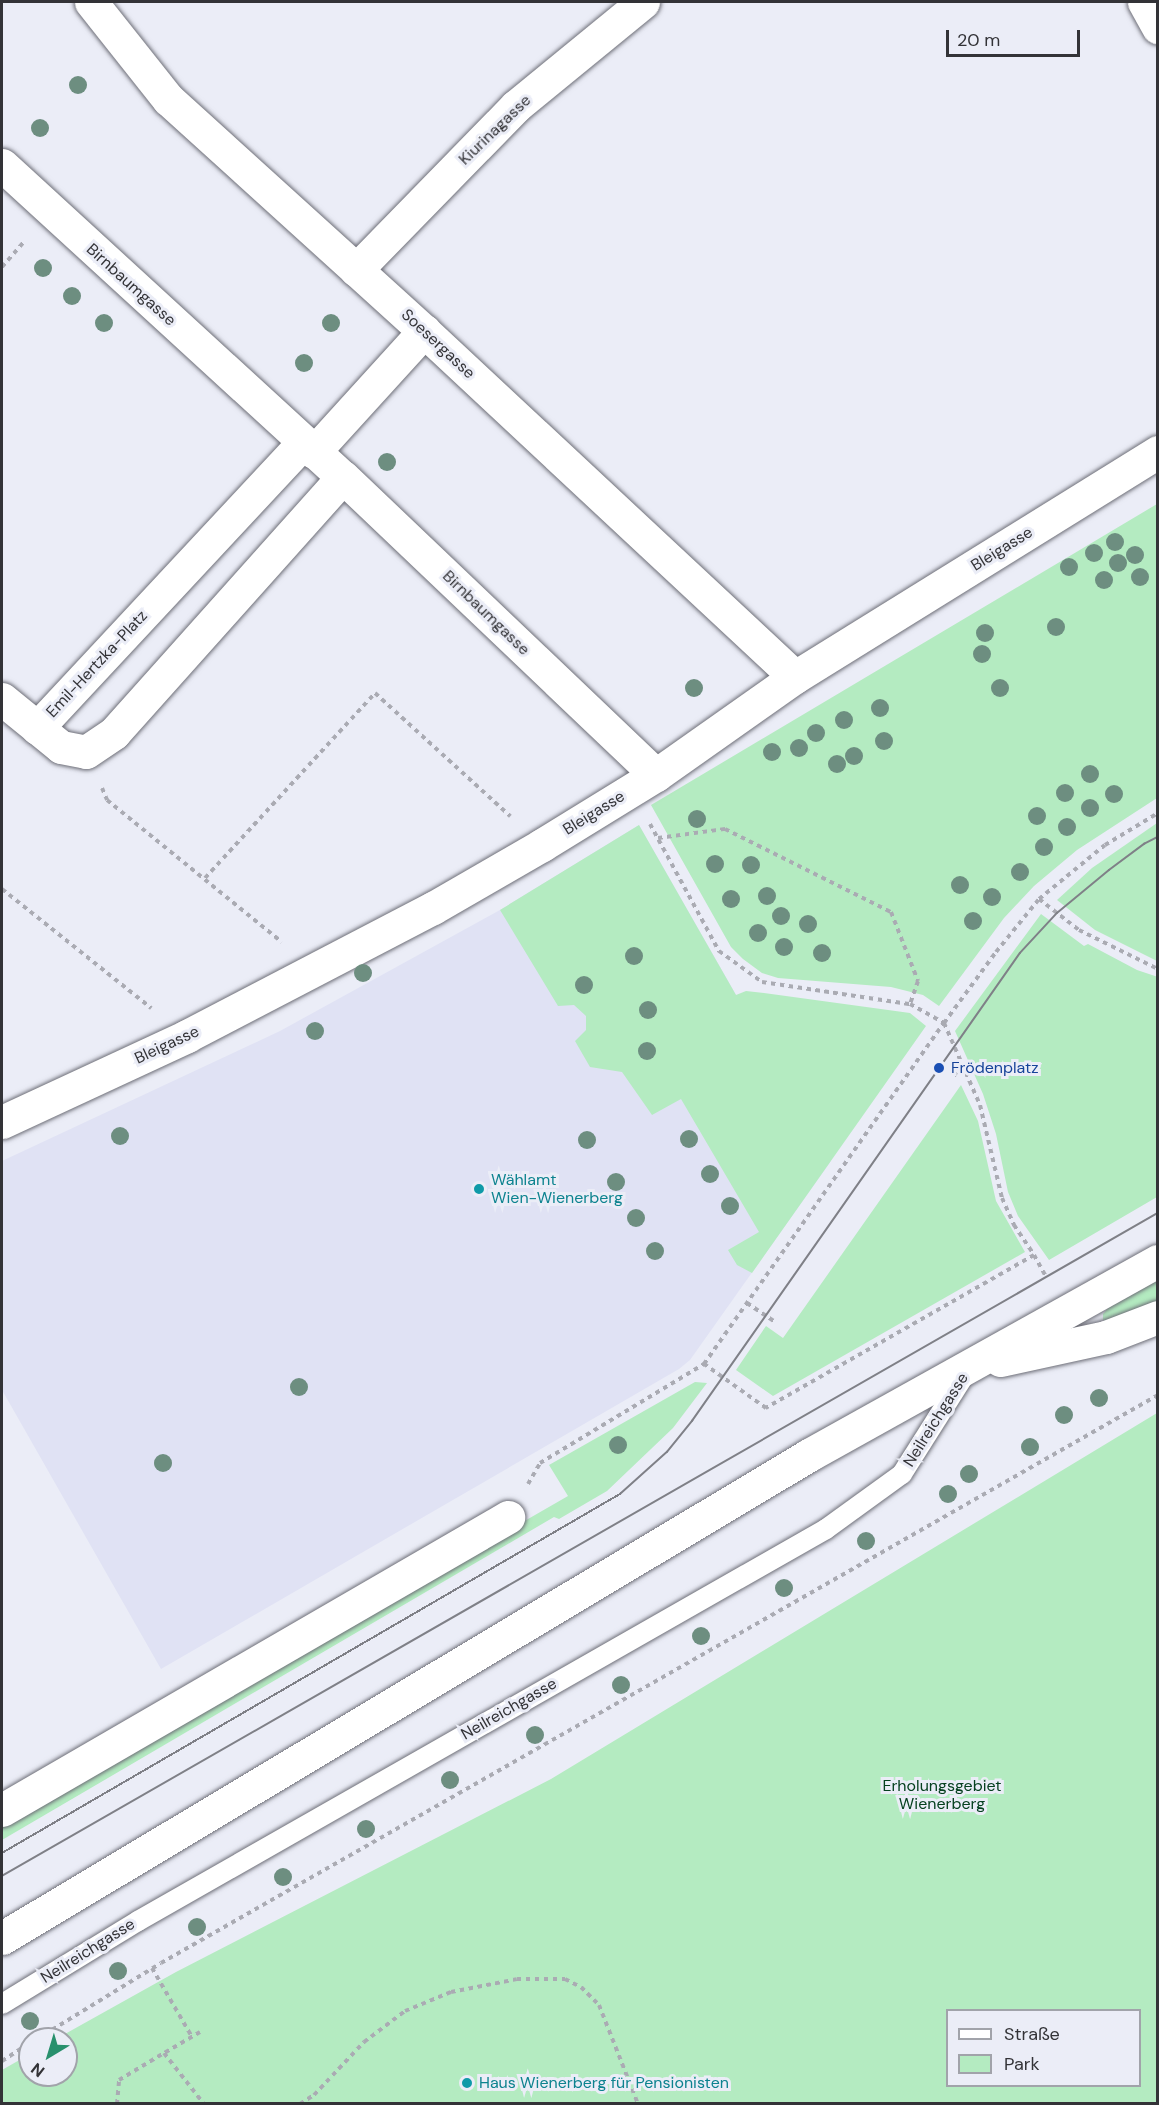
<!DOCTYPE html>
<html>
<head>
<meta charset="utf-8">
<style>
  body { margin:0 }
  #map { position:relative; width:1159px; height:2105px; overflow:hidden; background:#ebedf7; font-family:"DM Sans",sans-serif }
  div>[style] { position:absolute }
  .built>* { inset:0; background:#e0e2f4 }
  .green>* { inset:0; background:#b4ebc1 }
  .path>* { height:4px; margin-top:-2px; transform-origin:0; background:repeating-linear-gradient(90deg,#aaabb3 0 4.5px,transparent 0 9px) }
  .roads { filter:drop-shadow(0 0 2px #6d6e77) drop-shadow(0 0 2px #6d6e77) }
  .service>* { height:20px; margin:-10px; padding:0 10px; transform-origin:10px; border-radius:10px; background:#fff }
  .minor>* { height:33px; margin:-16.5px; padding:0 16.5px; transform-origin:16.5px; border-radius:16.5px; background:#fff }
  .tram>* { height:1.5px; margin:-0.75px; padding:0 0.75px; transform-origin:0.75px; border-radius:0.75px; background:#7f8087 }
  .trees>* { width:18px; height:18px; margin:-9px; border-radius:50%; background:#6d8e80 }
  .dots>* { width:16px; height:16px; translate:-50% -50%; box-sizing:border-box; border:3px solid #ebedf7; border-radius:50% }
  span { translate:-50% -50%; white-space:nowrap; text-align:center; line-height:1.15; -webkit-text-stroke:6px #ebedf7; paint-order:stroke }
  .street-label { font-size:16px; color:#333337 }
  .transit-label { font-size:16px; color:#164399 }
  .left { translate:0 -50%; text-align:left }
  .culture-label { font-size:16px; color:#0d838f }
  .park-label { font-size:16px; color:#06411f }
  .frame { position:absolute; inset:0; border:3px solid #333337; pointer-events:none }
  .legend { position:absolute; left:946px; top:2009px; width:195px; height:78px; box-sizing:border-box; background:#ebedf7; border:2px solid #a1a3aa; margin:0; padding:8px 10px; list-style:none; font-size:18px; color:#333337 }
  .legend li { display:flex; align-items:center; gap:12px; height:30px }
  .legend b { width:30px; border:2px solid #a1a3aa }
  .north { position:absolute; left:18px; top:2027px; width:60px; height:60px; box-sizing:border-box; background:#ebedf7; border:2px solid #a1a3aa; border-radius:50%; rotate:218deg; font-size:16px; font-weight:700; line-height:24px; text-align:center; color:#333337 }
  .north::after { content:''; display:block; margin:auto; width:21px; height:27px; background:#28906d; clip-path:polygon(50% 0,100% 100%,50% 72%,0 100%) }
  .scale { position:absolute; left:946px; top:30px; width:134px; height:27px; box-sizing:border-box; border:3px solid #333337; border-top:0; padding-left:8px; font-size:18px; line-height:21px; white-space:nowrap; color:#333337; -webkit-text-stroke:4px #ebedf7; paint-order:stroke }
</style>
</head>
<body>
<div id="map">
  <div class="built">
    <div style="clip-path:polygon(639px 825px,831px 1161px,690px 1360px,679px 1369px,161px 1669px,2px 1390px,2px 1161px,280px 1031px,500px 910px)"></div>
  </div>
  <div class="green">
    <div style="clip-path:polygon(1157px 504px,1157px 798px,1077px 850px,1034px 886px,1004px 918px,939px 1006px,923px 995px,891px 987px,778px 978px,762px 973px,743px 959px,731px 947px,651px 805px)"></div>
    <div style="clip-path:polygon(1157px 823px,1157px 961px,1095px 930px,1057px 900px,1092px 868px)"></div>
    <div style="clip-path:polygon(639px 825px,736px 995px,746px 991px,764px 993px,910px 1013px,926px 1026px,752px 1273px,737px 1265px,728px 1250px,759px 1232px,681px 1099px,652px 1115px,622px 1072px,590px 1067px,575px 1041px,586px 1030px,586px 1016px,574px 1005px,558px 1006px,500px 910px)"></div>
    <div style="clip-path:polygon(1041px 914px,1084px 946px,1088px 944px,1137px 970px,1158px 977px,1157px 1197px,1049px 1260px,1018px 1216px,1008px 1192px,996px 1134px,983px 1094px,955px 1031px)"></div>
    <div style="clip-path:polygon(961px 1085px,978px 1121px,996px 1201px,1025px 1252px,773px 1396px,736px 1370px,766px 1326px,783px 1338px)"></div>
    <div style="clip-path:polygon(1157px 1280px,1157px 1304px,1113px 1323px,1103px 1320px,1103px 1314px,1108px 1308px)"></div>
    <div style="clip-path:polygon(695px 1382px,707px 1383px,673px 1428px,607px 1491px,559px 1519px,554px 1517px,2px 1840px,2px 1822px,568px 1496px,549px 1465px)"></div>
    <div style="clip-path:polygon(evenodd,1157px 1413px,1157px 2103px,2px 2103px,2px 2070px,30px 2054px,30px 2075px,66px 2075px,66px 2039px,56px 2039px,176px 1972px,551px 1779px,1157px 1413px,948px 2010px,1140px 2010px,1140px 2086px,948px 2086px,948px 2010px)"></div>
  </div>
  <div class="path">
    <div style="left:2px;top:267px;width:35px;rotate:-49deg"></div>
    <div style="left:102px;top:788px;width:13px;rotate:67deg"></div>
    <div style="left:107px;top:800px;width:225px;rotate:39.1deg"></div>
    <div style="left:650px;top:824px;width:145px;rotate:61.5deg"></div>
    <div style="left:719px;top:951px;width:53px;rotate:35.8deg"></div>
    <div style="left:762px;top:982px;width:150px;rotate:8.5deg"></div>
    <div style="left:910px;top:1004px;width:39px;rotate:29deg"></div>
    <div style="left:944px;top:1023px;width:90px;rotate:66.3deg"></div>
    <div style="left:980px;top:1105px;width:96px;rotate:76.7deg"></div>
    <div style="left:1002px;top:1198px;width:30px;rotate:66deg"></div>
    <div style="left:1014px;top:1225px;width:36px;rotate:56deg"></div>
    <div style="left:1034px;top:1255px;width:309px;rotate:150.3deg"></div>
    <div style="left:766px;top:1408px;width:76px;rotate:-144.6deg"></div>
    <div style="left:658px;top:838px;width:68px;rotate:-7.7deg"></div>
    <div style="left:725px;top:829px;width:186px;rotate:26.6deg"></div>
    <div style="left:891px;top:912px;width:74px;rotate:68.6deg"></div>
    <div style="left:918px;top:981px;width:24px;rotate:109deg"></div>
    <div style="left:205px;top:878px;width:251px;rotate:-47.4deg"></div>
    <div style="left:375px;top:693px;width:183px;rotate:42.3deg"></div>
    <div style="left:2px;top:889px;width:191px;rotate:38.6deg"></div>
    <div style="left:1039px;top:899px;width:51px;rotate:37.8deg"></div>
    <div style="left:1079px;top:930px;width:88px;rotate:26.3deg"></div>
    <div style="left:954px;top:1076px;width:14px;rotate:-56deg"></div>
    <div style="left:1034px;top:1255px;width:26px;rotate:61deg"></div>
    <div style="left:747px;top:1303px;width:34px;rotate:34deg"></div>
    <div style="left:528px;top:1484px;width:24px;rotate:-60deg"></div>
    <div style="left:540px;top:1463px;width:192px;rotate:-31.1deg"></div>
    <div style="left:704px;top:1364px;width:417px;rotate:-54.9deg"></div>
    <div style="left:944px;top:1023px;width:88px;rotate:-53.8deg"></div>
    <div style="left:996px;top:952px;width:68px;rotate:-50.9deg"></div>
    <div style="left:1039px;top:899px;width:85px;rotate:-39.3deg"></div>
    <div style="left:1105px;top:845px;width:62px;rotate:-31.1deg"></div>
    <div style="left:152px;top:1968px;width:80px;rotate:59.9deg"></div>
    <div style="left:200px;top:2032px;width:42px;rotate:149.7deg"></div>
    <div style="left:164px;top:2053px;width:65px;rotate:51.9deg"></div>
    <div style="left:37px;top:2039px;width:145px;rotate:-31.5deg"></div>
    <div style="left:161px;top:1963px;width:1147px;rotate:-29.67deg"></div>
    <div style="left:2px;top:2061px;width:33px;rotate:-33deg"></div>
    <div style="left:117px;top:2104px;width:24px;rotate:-85deg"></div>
    <div style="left:119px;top:2080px;width:52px;rotate:-31deg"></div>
    <div style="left:300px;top:2104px;width:17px;rotate:-33deg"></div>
    <div style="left:314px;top:2095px;width:73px;rotate:-46.7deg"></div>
    <div style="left:364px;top:2042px;width:51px;rotate:-37.1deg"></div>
    <div style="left:405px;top:2011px;width:50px;rotate:-22.4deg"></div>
    <div style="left:451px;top:1992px;width:67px;rotate:-11.1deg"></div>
    <div style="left:517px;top:1979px;width:48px"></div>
    <div style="left:565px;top:1979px;width:18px;rotate:27deg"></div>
    <div style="left:581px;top:1987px;width:25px;rotate:45deg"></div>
    <div style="left:599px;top:2005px;width:106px;rotate:68.5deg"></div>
  </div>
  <div class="roads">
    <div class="service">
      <div style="left:2px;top:2004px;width:159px;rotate:-31.4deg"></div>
      <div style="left:138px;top:1921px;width:792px;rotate:-29.67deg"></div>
      <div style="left:826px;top:1529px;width:94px;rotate:-35.9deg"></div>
      <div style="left:902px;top:1474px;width:122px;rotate:-57.7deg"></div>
    </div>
    <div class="minor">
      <div style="left:91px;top:2px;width:124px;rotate:51.6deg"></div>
      <div style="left:168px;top:99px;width:345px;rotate:42.2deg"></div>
      <div style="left:424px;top:331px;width:507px;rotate:43deg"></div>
      <div style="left:1144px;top:2px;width:29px;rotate:61deg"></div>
      <div style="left:2px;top:165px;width:462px;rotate:42.5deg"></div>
      <div style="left:343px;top:477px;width:432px;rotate:43.6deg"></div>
      <div style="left:356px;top:270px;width:229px;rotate:-45.7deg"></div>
      <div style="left:516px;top:106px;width:164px;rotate:-39.3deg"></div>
      <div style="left:314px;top:452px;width:164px;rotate:-47.7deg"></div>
      <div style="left:2px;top:699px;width:76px;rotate:39.1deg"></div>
      <div style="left:61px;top:747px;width:25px;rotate:11deg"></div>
      <div style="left:86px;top:752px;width:34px;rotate:-34deg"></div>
      <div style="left:114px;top:733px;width:343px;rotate:-48.2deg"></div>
      <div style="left:37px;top:728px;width:391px;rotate:-47deg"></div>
      <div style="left:2px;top:1122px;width:204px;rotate:-24.9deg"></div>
      <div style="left:187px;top:1036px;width:277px;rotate:-27.5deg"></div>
      <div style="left:433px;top:908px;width:126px;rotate:-30deg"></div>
      <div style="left:542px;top:845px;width:134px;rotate:-31.6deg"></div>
      <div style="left:656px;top:775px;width:170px;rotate:-35.2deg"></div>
      <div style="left:795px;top:677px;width:427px;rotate:-31.8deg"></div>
      <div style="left:1000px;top:1360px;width:108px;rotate:-12.2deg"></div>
      <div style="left:1106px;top:1337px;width:56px;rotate:-21deg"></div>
      <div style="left:2px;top:1810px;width:585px;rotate:-30.07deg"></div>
      <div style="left:2px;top:1938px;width:940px;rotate:-30.9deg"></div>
      <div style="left:809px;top:1455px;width:399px;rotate:-29.1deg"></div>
    </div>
  </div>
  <div class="tram">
    <div style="left:2px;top:1853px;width:715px;rotate:-30.15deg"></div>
    <div style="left:620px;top:1494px;width:63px;rotate:-41.8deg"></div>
    <div style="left:667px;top:1452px;width:40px;rotate:-51deg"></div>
    <div style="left:692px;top:1421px;width:571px;rotate:-54.98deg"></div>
    <div style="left:1020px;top:953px;width:54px;rotate:-47.2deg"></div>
    <div style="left:1057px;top:913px;width:67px;rotate:-39.6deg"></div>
    <div style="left:1109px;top:870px;width:44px;rotate:-36.6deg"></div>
    <div style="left:1144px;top:844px;width:16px;rotate:-27deg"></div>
    <div style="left:2px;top:1876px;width:1333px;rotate:-29.84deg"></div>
  </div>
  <div class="trees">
    <div style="left:78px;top:85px"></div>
    <div style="left:40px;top:128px"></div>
    <div style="left:43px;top:268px"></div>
    <div style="left:72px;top:296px"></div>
    <div style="left:104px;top:323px"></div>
    <div style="left:331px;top:323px"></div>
    <div style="left:304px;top:363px"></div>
    <div style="left:387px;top:462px"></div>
    <div style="left:1115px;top:542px"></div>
    <div style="left:1094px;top:553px"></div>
    <div style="left:1135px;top:555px"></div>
    <div style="left:1118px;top:563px"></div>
    <div style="left:1069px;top:567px"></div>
    <div style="left:1140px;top:577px"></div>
    <div style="left:1104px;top:580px"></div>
    <div style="left:1056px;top:627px"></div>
    <div style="left:985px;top:633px"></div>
    <div style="left:982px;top:654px"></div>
    <div style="left:694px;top:688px"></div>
    <div style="left:1000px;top:688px"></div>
    <div style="left:880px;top:708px"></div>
    <div style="left:844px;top:720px"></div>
    <div style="left:816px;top:733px"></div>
    <div style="left:884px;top:741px"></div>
    <div style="left:799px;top:748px"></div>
    <div style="left:772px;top:752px"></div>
    <div style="left:854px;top:756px"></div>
    <div style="left:837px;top:764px"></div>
    <div style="left:1090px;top:774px"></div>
    <div style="left:1065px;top:793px"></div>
    <div style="left:1114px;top:794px"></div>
    <div style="left:1090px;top:808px"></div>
    <div style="left:1037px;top:816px"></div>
    <div style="left:697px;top:819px"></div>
    <div style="left:1067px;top:827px"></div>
    <div style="left:1044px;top:847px"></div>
    <div style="left:715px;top:864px"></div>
    <div style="left:751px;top:865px"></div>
    <div style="left:1020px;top:872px"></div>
    <div style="left:960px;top:885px"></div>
    <div style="left:767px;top:896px"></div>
    <div style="left:992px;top:897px"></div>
    <div style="left:731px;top:899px"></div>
    <div style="left:781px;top:916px"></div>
    <div style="left:973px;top:921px"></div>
    <div style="left:808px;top:924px"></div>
    <div style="left:758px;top:933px"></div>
    <div style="left:784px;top:947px"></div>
    <div style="left:822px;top:953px"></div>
    <div style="left:634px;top:956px"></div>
    <div style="left:363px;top:973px"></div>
    <div style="left:584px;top:985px"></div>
    <div style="left:648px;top:1010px"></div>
    <div style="left:315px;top:1031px"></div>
    <div style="left:647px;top:1051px"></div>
    <div style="left:120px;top:1136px"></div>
    <div style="left:689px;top:1139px"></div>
    <div style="left:587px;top:1140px"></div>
    <div style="left:710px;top:1174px"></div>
    <div style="left:616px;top:1182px"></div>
    <div style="left:730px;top:1206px"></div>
    <div style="left:636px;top:1218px"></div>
    <div style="left:655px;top:1251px"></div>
    <div style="left:299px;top:1387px"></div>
    <div style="left:1099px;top:1398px"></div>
    <div style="left:1064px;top:1415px"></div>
    <div style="left:618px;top:1445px"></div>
    <div style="left:1030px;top:1447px"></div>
    <div style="left:163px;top:1463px"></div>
    <div style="left:969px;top:1474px"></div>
    <div style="left:948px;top:1494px"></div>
    <div style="left:866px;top:1541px"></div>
    <div style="left:784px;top:1588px"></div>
    <div style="left:701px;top:1636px"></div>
    <div style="left:621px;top:1685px"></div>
    <div style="left:535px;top:1735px"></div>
    <div style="left:450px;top:1780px"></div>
    <div style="left:366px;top:1829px"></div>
    <div style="left:283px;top:1877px"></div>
    <div style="left:197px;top:1927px"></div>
    <div style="left:118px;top:1971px"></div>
    <div style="left:30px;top:2021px"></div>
  </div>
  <div class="dots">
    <div style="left:939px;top:1068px;background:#1a4fb4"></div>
    <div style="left:479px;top:1189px;background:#0f9aa8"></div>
    <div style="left:467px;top:2083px;background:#0f9aa8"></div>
  </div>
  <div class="street-label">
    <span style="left:495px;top:130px;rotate:-44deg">Kiurinagasse</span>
    <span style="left:131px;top:285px;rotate:42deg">Birnbaumgasse</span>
    <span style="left:438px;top:344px;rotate:43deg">Soesergasse</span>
    <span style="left:1002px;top:549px;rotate:-32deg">Bleigasse</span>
    <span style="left:486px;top:613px;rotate:44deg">Birnbaumgasse</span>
    <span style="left:97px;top:664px;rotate:-47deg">Emil-Hertzka-Platz</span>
    <span style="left:594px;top:813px;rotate:-32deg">Bleigasse</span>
    <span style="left:167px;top:1045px;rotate:-25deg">Bleigasse</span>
    <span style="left:936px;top:1420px;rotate:-58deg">Neilreichgasse</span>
    <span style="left:509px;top:1709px;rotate:-30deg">Neilreichgasse</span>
    <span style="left:88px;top:1951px;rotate:-32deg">Neilreichgasse</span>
  </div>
  <div class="transit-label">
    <span class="left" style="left:951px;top:1068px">Frödenplatz</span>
  </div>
  <div class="culture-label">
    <span class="left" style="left:491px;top:1189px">Wählamt<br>Wien-Wienerberg</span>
    <span class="left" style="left:479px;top:2083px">Haus Wienerberg für Pensionisten</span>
  </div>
  <div class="park-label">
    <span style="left:942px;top:1795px">Erholungsgebiet<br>Wienerberg</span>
  </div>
  <div class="frame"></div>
  <ul class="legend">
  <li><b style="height:8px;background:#fff"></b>Straße</li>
  <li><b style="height:16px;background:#b4ebc1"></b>Park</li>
  </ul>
  <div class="north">N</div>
  <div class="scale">20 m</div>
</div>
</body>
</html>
